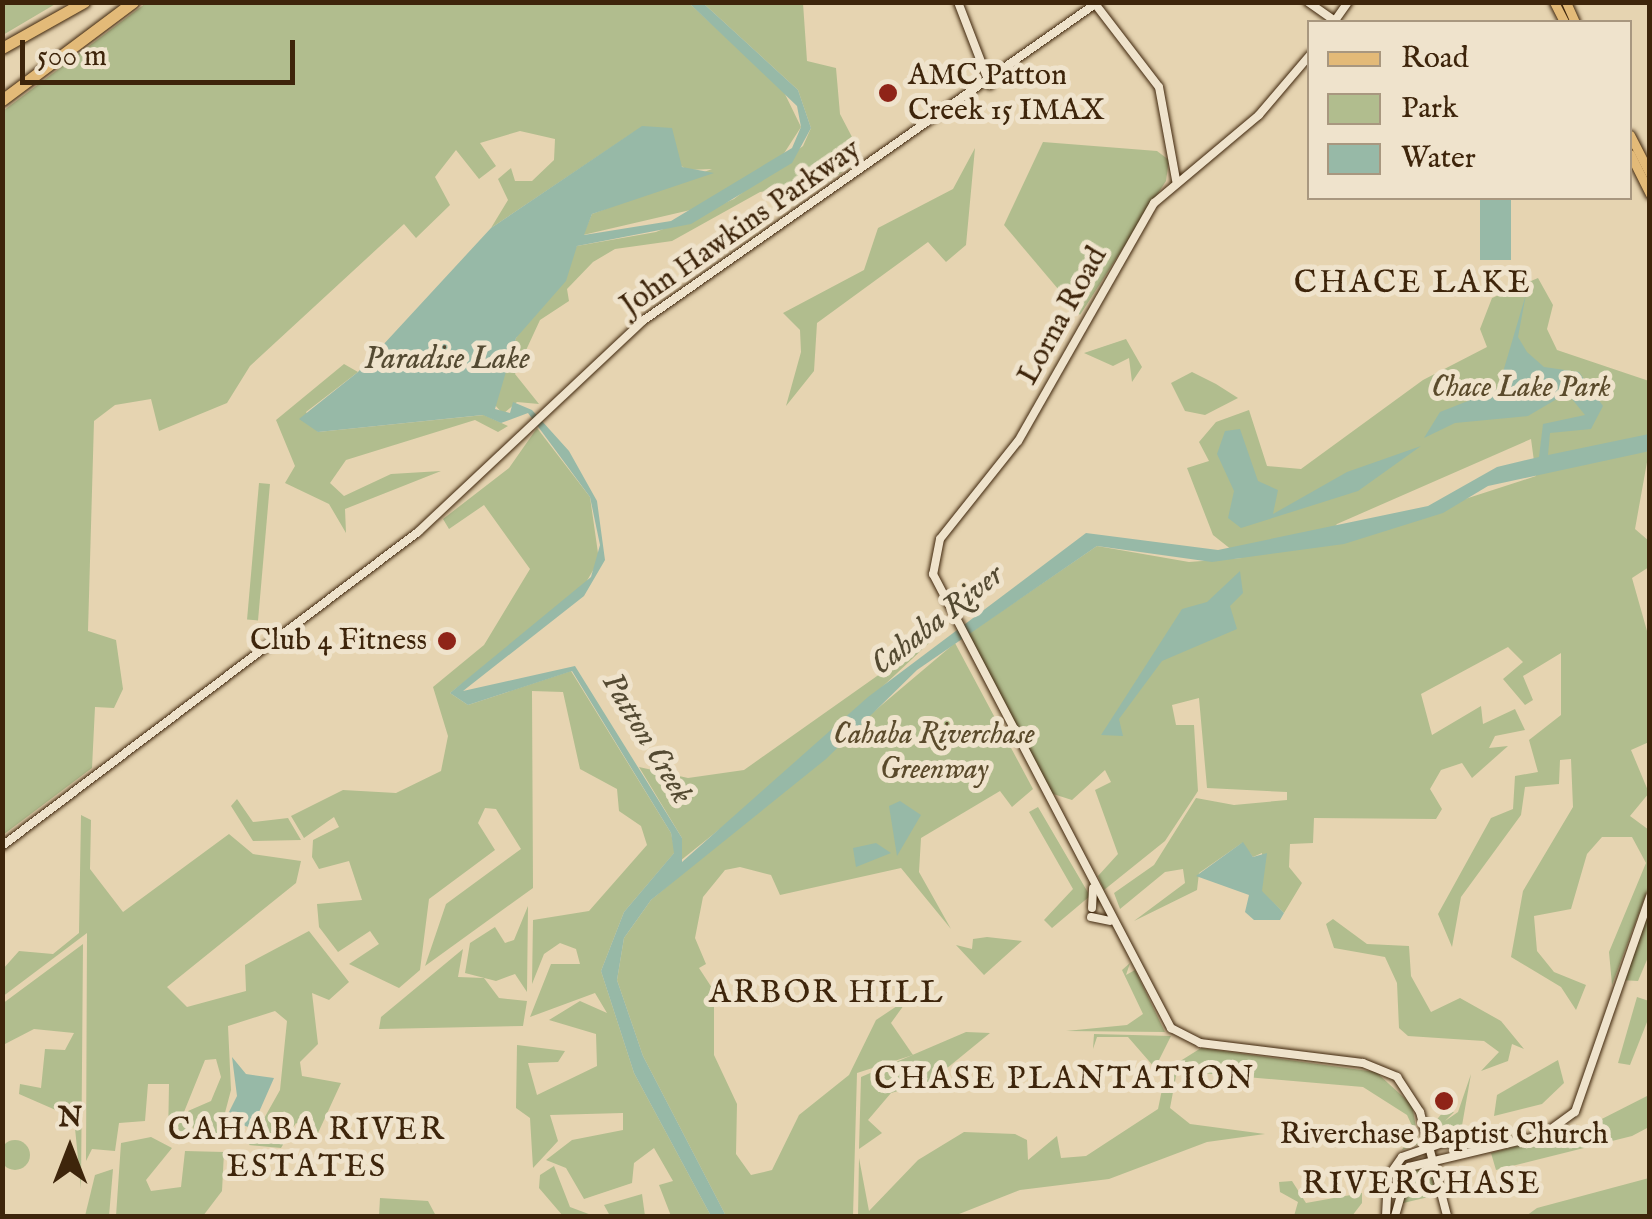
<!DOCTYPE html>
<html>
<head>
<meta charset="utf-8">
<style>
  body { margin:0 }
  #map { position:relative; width:1652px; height:1219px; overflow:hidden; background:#e6d4b1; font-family:"IM FELL English",serif }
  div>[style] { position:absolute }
  .green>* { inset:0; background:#b1bd8e; transform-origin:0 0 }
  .round { border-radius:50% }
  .water>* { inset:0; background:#97b9a7; transform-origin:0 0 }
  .roads { filter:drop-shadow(0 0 2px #3e250b) drop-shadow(0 0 2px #3e250b) }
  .secondary>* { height:8px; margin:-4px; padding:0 4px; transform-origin:4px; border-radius:4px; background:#efe3cc }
  .primary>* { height:9px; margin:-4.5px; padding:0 4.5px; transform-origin:4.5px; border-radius:4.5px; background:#e3ba78 }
  .highway>* { height:11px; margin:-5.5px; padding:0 5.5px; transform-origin:5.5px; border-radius:5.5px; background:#e3ba78 }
  .dots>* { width:28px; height:28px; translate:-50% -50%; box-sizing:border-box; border:5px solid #efe3cc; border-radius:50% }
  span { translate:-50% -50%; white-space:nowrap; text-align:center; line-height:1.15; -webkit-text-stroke:10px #efe3cc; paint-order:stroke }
  .poi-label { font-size:30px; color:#3e250b }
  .left { translate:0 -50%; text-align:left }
  .right { translate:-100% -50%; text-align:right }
  .street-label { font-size:30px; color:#3e250b }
  .park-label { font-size:30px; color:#5b4b2c; font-style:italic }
  .neighbourhood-label { font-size:32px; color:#3e250b; letter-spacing:2.5px }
  .water-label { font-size:32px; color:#544a32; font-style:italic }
  .frame { position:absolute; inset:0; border:5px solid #3e250b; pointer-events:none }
  .legend { position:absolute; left:1307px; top:20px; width:325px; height:180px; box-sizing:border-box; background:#efe3cc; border:2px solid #a8977f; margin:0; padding:12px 18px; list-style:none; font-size:30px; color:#3e250b }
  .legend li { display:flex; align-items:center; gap:20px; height:50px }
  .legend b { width:50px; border:2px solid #a8977f }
  .north { position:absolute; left:20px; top:1099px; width:100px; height:100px; -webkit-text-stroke:8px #efe3cc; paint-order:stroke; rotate:0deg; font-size:28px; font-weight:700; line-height:40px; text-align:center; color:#3e250b }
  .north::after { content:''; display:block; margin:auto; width:35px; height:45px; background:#3e250b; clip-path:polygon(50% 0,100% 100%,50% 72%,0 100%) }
  .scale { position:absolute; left:20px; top:40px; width:275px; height:45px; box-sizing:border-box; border:5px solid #3e250b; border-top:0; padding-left:12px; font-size:30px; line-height:35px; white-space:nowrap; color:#3e250b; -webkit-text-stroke:8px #efe3cc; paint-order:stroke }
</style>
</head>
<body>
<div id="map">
  <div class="green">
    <div style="clip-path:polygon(3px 2px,57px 2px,57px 3px,3px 35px)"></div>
    <div style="clip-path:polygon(146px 3px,689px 3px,783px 90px,801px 127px,781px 158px,699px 208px,583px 235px,592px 214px,712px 169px,687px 170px,634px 132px,491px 228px,508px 200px,498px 179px,511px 168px,515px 181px,532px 181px,554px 160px,555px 139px,520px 131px,480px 143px,496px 166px,479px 179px,456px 150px,435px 177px,450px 205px,416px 238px,404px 224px,250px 366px,227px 403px,159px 431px,151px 399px,115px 405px,94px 421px,88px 631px,116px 640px,123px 689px,114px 708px,95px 707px,92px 768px,3px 835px,3px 111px)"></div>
    <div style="clip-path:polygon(703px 3px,803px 3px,807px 61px,836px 68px,840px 114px,863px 158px,792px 206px,776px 190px,760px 192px,672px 241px,615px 249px,593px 262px,567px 289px,569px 301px,540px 320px,515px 374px,539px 404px,517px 402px,503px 414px,494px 404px,516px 338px,577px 246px,656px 232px,734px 199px,803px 146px,811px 128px,798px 90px)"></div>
    <div style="clip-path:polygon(1043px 142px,1157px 151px,1169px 160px,1166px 181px,1080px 315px,1004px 225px)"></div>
    <div style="clip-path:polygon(975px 148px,966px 245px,946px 262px,928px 242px,817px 323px,814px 371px,786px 406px,801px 352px,800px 330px,783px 313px,864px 270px,878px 228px,953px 189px)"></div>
    <div style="clip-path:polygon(evenodd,1538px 278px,1553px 305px,1547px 329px,1557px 350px,1649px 381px,1649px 446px,1622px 454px,1649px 451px,1635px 529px,1649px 541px,1649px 567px,1632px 578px,1649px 638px,1649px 742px,1631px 750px,1649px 793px,1630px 816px,1649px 830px,1649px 886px,1612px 985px,1609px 952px,1646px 863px,1632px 837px,1602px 837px,1587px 854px,1571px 909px,1534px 916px,1537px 951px,1554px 972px,1586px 985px,1576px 1010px,1561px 987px,1511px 957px,1523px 891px,1573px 807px,1571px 759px,1560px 760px,1559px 784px,1525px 787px,1521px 815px,1461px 897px,1452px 947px,1438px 914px,1491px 818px,1513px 809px,1515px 776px,1538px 772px,1529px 740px,1561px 715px,1561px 653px,1523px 676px,1533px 700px,1525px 705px,1503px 679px,1523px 662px,1508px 647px,1421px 694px,1432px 735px,1481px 706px,1483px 724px,1515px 709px,1525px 730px,1495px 736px,1489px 748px,1508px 746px,1472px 778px,1462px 763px,1441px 770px,1430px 789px,1442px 809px,1436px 819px,1314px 818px,1313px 843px,1290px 844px,1289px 867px,1302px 883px,1284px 913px,1262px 892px,1262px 853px,1253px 857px,1242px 843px,1199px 873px,1197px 890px,1134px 921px,1185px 883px,1183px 869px,1165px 872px,1120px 909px,1114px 893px,1154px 865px,1196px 798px,1234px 805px,1287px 800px,1287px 792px,1207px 788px,1199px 698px,1172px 705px,1176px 725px,1194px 725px,1198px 791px,1165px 841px,1104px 890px,1098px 876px,1118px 854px,1095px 790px,1111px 782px,1105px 770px,1072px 800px,1050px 793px,968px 634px,1097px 546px,1189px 562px,1242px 558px,1213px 535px,1187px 468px,1209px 461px,1199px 442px,1216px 422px,1249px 410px,1267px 466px,1301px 469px,1423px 380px,1487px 347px,1480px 329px,1492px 298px,1538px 278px,1531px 439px,1536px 476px,1317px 547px,1337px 524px,1531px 439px)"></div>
    <div style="clip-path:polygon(1126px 339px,1142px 367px,1132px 382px,1129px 358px,1113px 366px,1084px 353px)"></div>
    <div style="clip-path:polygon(344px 364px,358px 372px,306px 412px,318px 432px,484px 415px,508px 426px,498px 432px,475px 420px,346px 460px,330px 483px,344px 496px,391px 474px,441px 471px,345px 509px,346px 533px,329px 504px,285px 483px,295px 466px,276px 420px)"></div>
    <div style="clip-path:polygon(1192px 372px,1216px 384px,1238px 398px,1205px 415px,1185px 411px,1171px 383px)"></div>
    <div style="clip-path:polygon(537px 428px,590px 497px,599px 560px,581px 591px,450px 693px,468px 705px,571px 671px,671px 833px,675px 852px,624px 912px,601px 971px,634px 1073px,711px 1216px,671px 1216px,659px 1185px,673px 1181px,654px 1148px,634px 1163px,632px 1183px,584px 1199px,566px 1168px,546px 1160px,572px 1140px,623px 1130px,623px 1113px,550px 1115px,558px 1141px,533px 1168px,530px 1118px,516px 1108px,517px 1045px,565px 1051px,558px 1062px,528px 1063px,537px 1095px,597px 1066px,596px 1034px,549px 1020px,580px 1001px,607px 1013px,595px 993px,530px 1017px,551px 964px,580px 964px,576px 949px,560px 943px,544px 954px,532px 984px,533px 920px,589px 911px,647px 845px,641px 826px,619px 811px,617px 789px,580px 769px,563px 692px,532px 691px,533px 888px,425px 966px,446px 904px,521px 849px,496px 809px,485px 808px,478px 823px,495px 850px,429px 899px,420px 970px,399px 988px,349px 964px,379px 944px,370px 931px,338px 952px,319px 927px,317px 904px,362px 900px,349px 861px,319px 869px,312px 857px,313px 840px,339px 827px,334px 817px,304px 838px,291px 816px,343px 790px,396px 793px,441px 771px,448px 736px,433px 687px,484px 645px,530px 569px,484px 505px,449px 529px,443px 519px,509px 468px)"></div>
    <div style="left:259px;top:483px;width:11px;height:137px;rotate:5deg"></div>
    <div style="clip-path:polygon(945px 628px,797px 767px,680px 861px,682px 838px,639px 767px,688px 778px,744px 770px)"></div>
    <div style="clip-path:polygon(955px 643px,1033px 789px,1012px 807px,1000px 791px,921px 838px,919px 872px,951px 929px,901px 868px,780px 895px,771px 875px,740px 867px,725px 870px,703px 897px,695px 938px,706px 964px,699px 968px,714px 991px,714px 1055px,737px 1104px,736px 1154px,751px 1175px,772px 1170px,799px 1115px,849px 1075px,876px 1020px,909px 998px,891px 1023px,913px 1055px,857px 1073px,853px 1216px,726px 1216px,643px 1056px,617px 980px,624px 938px,651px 900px)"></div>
    <div style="clip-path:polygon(237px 799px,253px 822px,288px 818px,301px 840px,253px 841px,231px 806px)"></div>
    <div style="clip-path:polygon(1038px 807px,1090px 896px,1052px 928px,1044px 920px,1073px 889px,1029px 812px)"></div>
    <div style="clip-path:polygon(81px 815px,91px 820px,90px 869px,123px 912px,229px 834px,253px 854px,301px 861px,296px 883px,167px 987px,187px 1007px,246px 991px,245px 965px,309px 931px,349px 982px,329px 1000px,312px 993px,318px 1044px,300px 1062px,302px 1076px,341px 1083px,318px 1133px,296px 1123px,281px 1148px,249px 1145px,280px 1090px,287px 1021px,275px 1011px,228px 1026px,231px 1090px,217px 1143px,197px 1142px,188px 1111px,211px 1101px,221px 1077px,216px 1059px,205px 1060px,184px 1112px,193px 1141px,168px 1139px,169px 1084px,148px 1084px,145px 1121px,119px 1123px,115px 1151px,92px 1149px,86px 1161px,87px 933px,2px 997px,3px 969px,19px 951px,53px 954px,79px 933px)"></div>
    <div style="clip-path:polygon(528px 906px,527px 992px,515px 974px,496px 981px,465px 973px,470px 943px,495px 927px,505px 943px,514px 940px)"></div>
    <div style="clip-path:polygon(1649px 912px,1649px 955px,1638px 981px,1620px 980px)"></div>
    <div style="clip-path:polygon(1333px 919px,1367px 944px,1409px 946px,1411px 976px,1431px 1012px,1460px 998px,1501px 1021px,1524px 1049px,1512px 1044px,1508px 1061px,1481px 1071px,1499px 1052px,1484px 1041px,1408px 1036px,1399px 1028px,1397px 983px,1385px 957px,1334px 948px,1326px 924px)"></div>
    <div style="clip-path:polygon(987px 937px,1022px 941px,984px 975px,956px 945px,972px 949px,973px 939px)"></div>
    <div style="clip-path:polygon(83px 944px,81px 1189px,74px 1118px,19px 1094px,20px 1084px,41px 1088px,45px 1049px,65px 1050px,74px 1033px,34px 1029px,3px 1045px,2px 1004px)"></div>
    <div style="clip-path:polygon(463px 949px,458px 977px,484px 978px,499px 998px,527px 1001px,523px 1026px,379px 1029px,381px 1017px)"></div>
    <div style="clip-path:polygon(1130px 963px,1126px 975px,1135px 970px,1165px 1032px,1066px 1031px,1127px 1025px,1143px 1014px,1122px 970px)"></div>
    <div style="clip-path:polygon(1637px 997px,1649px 1001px,1649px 1017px,1630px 1065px,1618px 1063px)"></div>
    <div style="clip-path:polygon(966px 1032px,990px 1033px,930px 1082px,891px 1093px,868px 1120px,882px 1133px,859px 1149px,861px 1077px)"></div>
    <div style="clip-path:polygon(1094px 1034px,1171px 1036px,1155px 1068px,1128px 1037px,1097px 1037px,1093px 1049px)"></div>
    <div style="clip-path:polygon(1201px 1048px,1376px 1072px,1412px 1105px,1419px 1144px,1402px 1150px,1414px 1130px,1407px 1115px,1363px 1087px,1177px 1071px,1170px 1108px,1190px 1124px,1265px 1134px,1207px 1142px,1109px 1179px,1020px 1190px,954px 1216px,858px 1216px,859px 1158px,869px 1211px,918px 1160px,964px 1132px,1015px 1134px,1027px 1140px,1028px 1160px,1057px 1136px,1061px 1158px,1086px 1156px,1158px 1109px,1166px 1070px)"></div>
    <div style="clip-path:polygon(1558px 1060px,1564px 1083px,1542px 1104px,1494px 1116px,1497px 1095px)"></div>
    <div style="clip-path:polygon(1471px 1074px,1460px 1137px,1441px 1136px,1433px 1124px,1444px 1111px,1454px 1112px,1445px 1121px,1458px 1112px)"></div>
    <div style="clip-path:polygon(1649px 1095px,1649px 1127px,1632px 1136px,1496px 1170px,1491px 1153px,1586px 1127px)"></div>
    <div style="clip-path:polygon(151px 1137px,172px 1148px,146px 1180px,151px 1191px,181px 1187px,185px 1151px,224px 1152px,222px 1191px,203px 1216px,116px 1216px,121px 1143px)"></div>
    <div class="round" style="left:0;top:1140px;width:30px;height:30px"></div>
    <div style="clip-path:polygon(1428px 1165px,1437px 1195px,1399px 1204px,1408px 1173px)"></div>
    <div style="clip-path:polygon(554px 1166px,570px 1207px,594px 1216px,563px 1216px,539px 1188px,540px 1175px)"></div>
    <div style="clip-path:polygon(113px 1169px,109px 1216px,85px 1216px,95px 1175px)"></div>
    <div style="clip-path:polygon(1649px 1178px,1649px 1216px,1526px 1216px,1537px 1208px)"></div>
    <div style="clip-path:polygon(1292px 1181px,1306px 1203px,1362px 1193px,1362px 1203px,1352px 1216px,1294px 1216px,1298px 1202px,1280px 1192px,1279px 1182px)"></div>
    <div style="clip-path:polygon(642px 1194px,645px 1216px,610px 1216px,604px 1205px)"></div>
    <div style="clip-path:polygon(380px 1198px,428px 1201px,436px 1216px,379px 1216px)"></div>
  </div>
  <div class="water">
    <div style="clip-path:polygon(689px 3px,703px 3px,798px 90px,811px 128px,792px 163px,691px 224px,577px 246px,566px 281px,516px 338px,495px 409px,510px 413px,513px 402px,532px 410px,569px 451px,597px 501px,605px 560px,584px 596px,463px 691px,575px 666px,682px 838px,682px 862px,868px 697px,1086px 533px,1218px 550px,1428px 506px,1497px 467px,1539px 457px,1543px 424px,1585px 415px,1567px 393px,1528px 416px,1455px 423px,1424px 438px,1440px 412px,1498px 389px,1526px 294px,1518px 337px,1527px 352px,1544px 367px,1579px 372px,1603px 406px,1591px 429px,1550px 433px,1548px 455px,1649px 434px,1650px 451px,1488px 486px,1443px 513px,1344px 544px,1212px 562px,1097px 546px,917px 670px,826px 759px,651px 900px,624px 938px,617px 980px,643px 1056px,726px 1216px,711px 1216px,634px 1073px,601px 971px,624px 912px,674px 853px,671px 833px,572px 671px,468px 705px,450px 693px,591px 577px,600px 545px,590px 497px,528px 413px,501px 423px,483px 415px,318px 432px,299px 419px,358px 372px,491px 228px,642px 126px,672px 128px,682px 167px,714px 173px,592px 214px,584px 235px,671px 221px,792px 148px,801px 127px,797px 106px)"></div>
    <div style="left:1480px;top:198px;width:31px;height:62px"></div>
    <div style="clip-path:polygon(1240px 429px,1258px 481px,1278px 490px,1273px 514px,1347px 472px,1421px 446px,1358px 491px,1241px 528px,1228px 518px,1234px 491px,1217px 454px,1225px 431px)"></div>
    <div style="clip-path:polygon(1240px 571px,1243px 593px,1230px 606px,1237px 629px,1162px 661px,1119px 719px,1123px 736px,1101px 735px,1182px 609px,1207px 602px)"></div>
    <div style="clip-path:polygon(900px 801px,921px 815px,897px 856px,889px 806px)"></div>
    <div style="clip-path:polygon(1243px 842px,1253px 857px,1267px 853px,1262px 891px,1284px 913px,1280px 920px,1254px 920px,1245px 912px,1249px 895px,1196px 876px)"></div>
    <div style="clip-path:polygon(876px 843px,891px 853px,856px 867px,853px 848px)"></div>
    <div style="clip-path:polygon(232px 1057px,246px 1074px,274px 1078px,252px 1128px,225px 1120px,237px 1096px)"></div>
  </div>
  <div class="roads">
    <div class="secondary">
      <div style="left:958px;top:2px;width:89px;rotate:68.9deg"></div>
      <div style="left:1308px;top:2px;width:33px;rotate:35deg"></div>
      <div style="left:1096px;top:5px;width:103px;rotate:52.5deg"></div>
      <div style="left:1159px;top:87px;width:95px;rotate:79.6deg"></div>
      <div style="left:1334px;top:22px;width:24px;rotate:-55deg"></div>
      <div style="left:1310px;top:55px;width:79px;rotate:130.4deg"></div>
      <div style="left:1259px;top:115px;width:137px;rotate:140deg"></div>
      <div style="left:1154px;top:203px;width:274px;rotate:119.7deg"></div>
      <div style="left:1018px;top:441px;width:125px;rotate:128.5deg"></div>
      <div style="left:940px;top:539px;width:36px;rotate:101deg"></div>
      <div style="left:933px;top:574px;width:513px;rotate:62.34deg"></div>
      <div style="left:1171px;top:1028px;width:33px;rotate:27deg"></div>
      <div style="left:1200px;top:1043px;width:164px;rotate:7deg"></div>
      <div style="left:1363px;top:1063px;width:37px;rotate:22deg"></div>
      <div style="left:1397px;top:1077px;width:42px;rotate:56.7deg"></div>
      <div style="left:1420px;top:1112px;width:107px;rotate:75.4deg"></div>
      <div style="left:2px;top:846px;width:521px;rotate:-37.05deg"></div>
      <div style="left:418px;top:532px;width:310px;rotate:-43.2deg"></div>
      <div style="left:644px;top:320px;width:554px;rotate:-35.01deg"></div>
      <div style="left:1092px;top:908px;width:20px;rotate:-87deg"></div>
      <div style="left:1091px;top:917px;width:19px;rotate:12deg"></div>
      <div style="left:1386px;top:1216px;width:39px;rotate:-87deg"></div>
      <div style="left:1388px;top:1177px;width:24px;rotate:-55deg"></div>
      <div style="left:1402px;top:1157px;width:43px;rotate:-18.9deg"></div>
      <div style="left:1443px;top:1143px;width:46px;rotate:3.7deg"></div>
      <div style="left:1395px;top:1216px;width:51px;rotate:-74.1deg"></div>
      <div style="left:1409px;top:1167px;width:138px;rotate:-13.4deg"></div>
      <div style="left:1543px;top:1135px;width:39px;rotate:-36deg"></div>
      <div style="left:1575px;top:1112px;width:228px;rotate:-70.8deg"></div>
    </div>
    <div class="primary">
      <div style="left:1554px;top:2px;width:22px;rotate:63deg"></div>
      <div style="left:1566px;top:2px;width:22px;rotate:66deg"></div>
      <div style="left:1630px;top:135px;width:44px;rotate:62.9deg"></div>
      <div style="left:1630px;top:154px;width:45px;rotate:63.4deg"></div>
    </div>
    <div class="highway">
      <div style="left:2px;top:48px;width:94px;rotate:-29.3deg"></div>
      <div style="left:2px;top:100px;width:164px;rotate:-36.8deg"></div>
    </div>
  </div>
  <div class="dots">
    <div style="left:888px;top:93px;background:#8f2418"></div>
    <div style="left:447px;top:641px;background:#8f2418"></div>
    <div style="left:1444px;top:1101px;background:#8f2418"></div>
  </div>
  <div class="poi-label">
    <span class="left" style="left:908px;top:93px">AMC Patton<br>Creek 15 IMAX</span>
    <span class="right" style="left:427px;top:641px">Club 4 Fitness</span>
    <span style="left:1444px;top:1135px">Riverchase Baptist Church</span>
  </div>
  <div class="street-label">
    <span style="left:741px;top:228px;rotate:-35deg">John Hawkins Parkway</span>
    <span style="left:1063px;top:316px;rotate:-61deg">Lorna Road</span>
  </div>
  <div class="park-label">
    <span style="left:1521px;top:388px">Chace Lake Park</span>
    <span style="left:934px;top:752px">Cahaba Riverchase<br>Greenway</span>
  </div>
  <div class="neighbourhood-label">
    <span style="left:1413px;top:284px">CHACE LAKE</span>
    <span style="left:827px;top:994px">ARBOR HILL</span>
    <span style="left:1065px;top:1080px">CHASE PLANTATION</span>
    <span style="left:307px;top:1150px">CAHABA RIVER<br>ESTATES</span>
    <span style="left:1422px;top:1185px">RIVERCHASE</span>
  </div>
  <div class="water-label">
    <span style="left:447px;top:360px">Paradise Lake</span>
    <span style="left:938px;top:621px;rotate:-38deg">Cahaba River</span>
    <span style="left:646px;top:739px;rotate:59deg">Patton Creek</span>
  </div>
  <div class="frame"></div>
  <ul class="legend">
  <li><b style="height:12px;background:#e3ba78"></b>Road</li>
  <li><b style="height:28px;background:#b1bd8e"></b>Park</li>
  <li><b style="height:28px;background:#97b9a7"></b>Water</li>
  </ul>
  <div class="north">N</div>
  <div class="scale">500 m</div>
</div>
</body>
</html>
